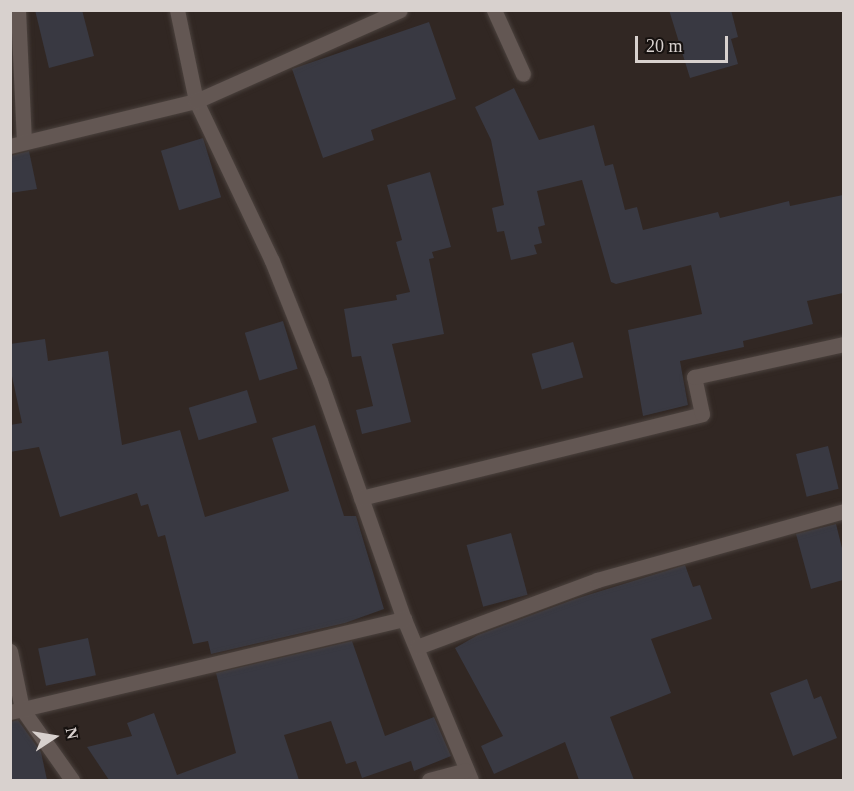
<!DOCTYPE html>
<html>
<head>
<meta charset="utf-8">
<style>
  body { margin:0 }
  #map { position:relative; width:854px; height:791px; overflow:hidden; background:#312723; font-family:"Times New Roman",serif }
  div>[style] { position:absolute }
  .building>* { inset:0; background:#393942; transform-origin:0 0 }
  .roads { filter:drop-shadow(0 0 2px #4b423e) drop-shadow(0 0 2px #4b423e) }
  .minor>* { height:15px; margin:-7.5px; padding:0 7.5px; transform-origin:7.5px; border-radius:7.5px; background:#635753 }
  span { translate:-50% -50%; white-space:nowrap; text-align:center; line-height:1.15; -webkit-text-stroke:6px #16110f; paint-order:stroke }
  .frame { position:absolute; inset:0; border:12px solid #d8d1ce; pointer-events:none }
  .north { position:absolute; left:24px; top:707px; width:60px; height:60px; -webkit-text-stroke:4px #16110f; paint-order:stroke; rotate:78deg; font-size:16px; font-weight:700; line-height:24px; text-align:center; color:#d8d1ce }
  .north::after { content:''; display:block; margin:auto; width:21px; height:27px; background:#d8d1ce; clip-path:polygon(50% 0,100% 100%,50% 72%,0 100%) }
  .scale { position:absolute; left:635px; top:36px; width:93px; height:27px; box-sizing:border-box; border:3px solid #d8d1ce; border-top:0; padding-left:8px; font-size:18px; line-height:21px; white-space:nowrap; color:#d8d1ce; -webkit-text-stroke:4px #16110f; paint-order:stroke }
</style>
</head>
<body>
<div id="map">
  <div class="building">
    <div style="clip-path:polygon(35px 10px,82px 10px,94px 56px,49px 68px)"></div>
    <div style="clip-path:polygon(669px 10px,731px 10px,738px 37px,731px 39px,738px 64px,690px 78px)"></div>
    <div style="clip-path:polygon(429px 22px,456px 99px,371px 130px,374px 140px,323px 158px,292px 69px)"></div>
    <div style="clip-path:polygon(514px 88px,539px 140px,594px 125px,605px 166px,613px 164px,625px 210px,637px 207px,643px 230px,718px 212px,720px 218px,789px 201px,790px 206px,843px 195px,843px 293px,807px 301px,813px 324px,743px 341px,744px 347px,680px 361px,688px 405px,643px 416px,628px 330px,702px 314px,691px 265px,616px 284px,611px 282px,582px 180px,537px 191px,545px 225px,538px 227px,542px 243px,534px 245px,537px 254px,511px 260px,504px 231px,497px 232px,492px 208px,504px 205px,491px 140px,475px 107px)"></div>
    <div style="left:203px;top:138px;width:62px;height:44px;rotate:73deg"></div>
    <div style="clip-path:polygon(29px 151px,37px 189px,10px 193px,10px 156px)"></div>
    <div style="clip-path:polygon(430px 172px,451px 247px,432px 252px,434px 258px,429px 259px,444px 334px,392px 344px,411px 422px,362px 434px,356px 410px,373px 406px,361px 356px,352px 357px,344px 309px,397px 300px,396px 295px,410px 292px,396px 242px,402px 240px,387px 185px)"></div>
    <div style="left:283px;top:321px;width:50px;height:40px;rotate:73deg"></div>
    <div style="clip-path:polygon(45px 339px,48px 361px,108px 351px,122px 445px,180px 430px,205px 517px,289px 491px,272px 438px,315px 425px,344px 516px,356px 516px,384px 609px,345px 623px,211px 654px,208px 641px,193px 644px,165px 535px,158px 537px,148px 504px,141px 506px,137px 493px,60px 517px,39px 447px,10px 452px,10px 425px,22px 423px,10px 367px,10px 344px)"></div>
    <div style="left:573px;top:342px;width:37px;height:43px;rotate:74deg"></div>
    <div style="left:247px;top:390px;width:34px;height:61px;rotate:73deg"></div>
    <div style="left:828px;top:446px;width:44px;height:33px;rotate:76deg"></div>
    <div style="clip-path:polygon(836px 524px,843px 552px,843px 580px,811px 589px,796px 534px)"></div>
    <div style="left:511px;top:533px;width:64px;height:46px;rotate:75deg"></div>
    <div style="clip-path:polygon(685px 565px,693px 587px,700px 585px,712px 619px,651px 639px,671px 693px,610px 717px,634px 780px,579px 780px,565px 742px,494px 774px,481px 746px,503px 736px,455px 648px,478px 635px,575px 599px)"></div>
    <div style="left:88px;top:638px;width:38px;height:51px;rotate:78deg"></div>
    <div style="clip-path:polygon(352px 641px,385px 736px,434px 717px,451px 756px,414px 771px,411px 761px,362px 778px,356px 761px,346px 764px,331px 721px,284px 735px,299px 780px,109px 780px,87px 747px,132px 736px,127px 723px,154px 713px,177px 775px,236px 753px,216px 673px)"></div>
    <div style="clip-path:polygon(807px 679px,814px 699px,821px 696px,837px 738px,793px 756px,770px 693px)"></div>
    <div style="clip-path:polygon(18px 720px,41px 752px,47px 780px,10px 780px,10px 722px)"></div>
  </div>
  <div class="roads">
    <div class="minor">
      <div style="left:18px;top:10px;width:132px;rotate:87.4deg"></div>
      <div style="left:177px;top:10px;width:93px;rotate:78.2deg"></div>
      <div style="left:196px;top:101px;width:177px;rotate:64.6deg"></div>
      <div style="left:272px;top:261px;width:129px;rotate:68.2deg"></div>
      <div style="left:320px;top:381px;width:252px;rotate:70.6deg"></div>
      <div style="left:404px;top:619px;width:174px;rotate:67.4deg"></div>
      <div style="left:494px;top:10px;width:70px;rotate:65.6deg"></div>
      <div style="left:10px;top:146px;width:191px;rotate:-13.6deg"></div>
      <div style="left:196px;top:101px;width:223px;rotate:-24deg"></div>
      <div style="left:361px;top:498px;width:351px;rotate:-13.8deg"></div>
      <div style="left:702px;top:414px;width:38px;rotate:-102deg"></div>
      <div style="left:694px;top:377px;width:154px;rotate:-12.4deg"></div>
      <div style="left:417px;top:647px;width:192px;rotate:-20.4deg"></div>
      <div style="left:597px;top:580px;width:256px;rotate:-15.6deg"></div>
      <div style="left:10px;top:651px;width:59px;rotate:78.3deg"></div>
      <div style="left:22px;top:709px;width:87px;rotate:54.8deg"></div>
      <div style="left:10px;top:712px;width:405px;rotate:-13.3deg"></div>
      <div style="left:429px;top:780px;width:38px;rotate:-15deg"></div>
    </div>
  </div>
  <div class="frame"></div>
  <div class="north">N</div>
  <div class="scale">20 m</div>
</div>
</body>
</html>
